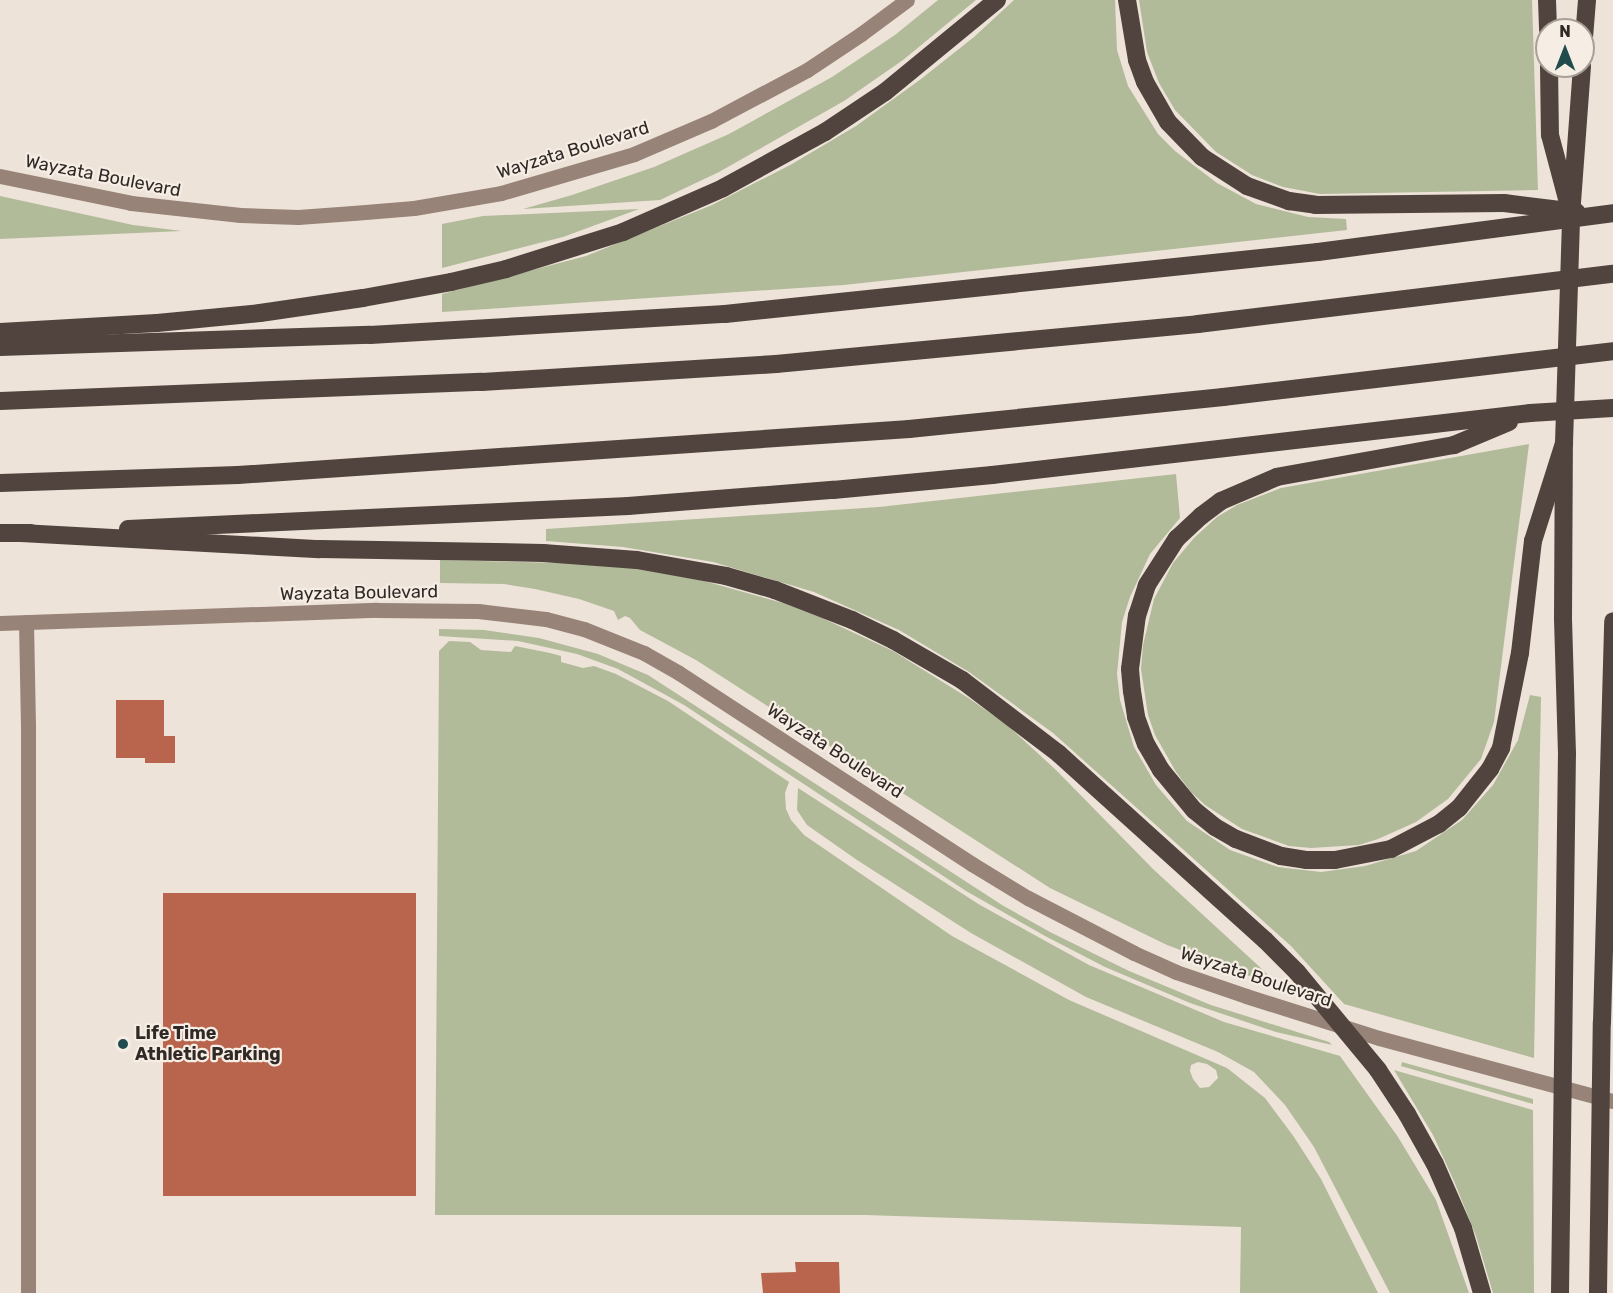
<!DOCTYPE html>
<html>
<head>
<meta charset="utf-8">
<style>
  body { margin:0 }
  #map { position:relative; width:1613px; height:1293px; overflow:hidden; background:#eee3d8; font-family:Rubik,sans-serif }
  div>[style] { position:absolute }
  .green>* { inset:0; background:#b1bb9a }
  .building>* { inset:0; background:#b9644c; transform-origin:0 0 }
  .secondary>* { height:15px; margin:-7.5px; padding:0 7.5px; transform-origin:7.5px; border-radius:7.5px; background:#978378 }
  .highway>* { height:18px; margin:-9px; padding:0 9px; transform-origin:9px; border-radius:9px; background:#51443e }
  .dots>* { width:16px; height:16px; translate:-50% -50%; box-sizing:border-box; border:3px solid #f6ede4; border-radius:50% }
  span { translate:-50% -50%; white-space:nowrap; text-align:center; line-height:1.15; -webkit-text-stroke:4.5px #f6ede4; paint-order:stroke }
  .street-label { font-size:18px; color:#312926 }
  .poi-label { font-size:18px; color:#312926; font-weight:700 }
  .left { translate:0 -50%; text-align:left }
  .north { position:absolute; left:1535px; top:18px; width:60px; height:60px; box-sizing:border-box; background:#f6ede4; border:2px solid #a79f98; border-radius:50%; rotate:0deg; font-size:16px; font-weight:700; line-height:24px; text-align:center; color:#312926 }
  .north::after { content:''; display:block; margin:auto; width:21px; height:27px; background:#204c4e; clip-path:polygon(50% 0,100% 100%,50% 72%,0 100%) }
</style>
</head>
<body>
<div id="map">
  <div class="green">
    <div style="clip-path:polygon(938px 0,976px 0,903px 60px,844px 101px,719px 172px,660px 200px,523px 209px,572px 195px,654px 167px,729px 134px,832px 77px,895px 35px)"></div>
    <div style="clip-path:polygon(1014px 0,1115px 0,1117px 50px,1128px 86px,1158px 134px,1175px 151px,1217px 183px,1256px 204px,1308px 217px,1346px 219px,1347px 230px,844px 285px,442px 312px,442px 294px,586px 256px,712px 205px,792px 164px,856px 126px,921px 79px,974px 37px)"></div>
    <div style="clip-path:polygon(1139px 0,1532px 0,1538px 190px,1320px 194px,1283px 187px,1252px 175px,1216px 152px,1175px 110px,1159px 83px,1147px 52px)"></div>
    <div style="clip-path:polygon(0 196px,133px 225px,182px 231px,0 239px)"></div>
    <div style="clip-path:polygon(639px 209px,563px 237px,442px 268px,442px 224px,483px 216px)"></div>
    <div style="clip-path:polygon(1529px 444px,1494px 722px,1481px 759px,1448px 799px,1416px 822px,1378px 839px,1359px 845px,1311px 848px,1289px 846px,1242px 829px,1205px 805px,1191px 792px,1176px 772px,1155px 735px,1148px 715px,1141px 669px,1143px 645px,1154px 599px,1173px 563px,1194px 538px,1217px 517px,1237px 505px,1281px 488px)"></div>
    <div style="clip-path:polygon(1176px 474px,1180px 518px,1150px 554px,1130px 597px,1122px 622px,1117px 674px,1120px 700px,1134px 747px,1156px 785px,1187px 821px,1230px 850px,1278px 867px,1321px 872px,1365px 866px,1416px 851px,1462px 820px,1493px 785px,1518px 740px,1530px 695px,1541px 697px,1534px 1058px,1344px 1004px,1291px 946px,1053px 733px,969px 672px,899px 630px,814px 592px,713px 562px,623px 547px,546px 541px,546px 529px,879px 507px)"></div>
    <div style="clip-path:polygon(440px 560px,564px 563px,646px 569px,690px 577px,783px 603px,822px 618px,893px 651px,970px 699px,1007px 725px,1056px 770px,1153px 869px,1263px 970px,1270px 977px,1268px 983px,1167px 945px,1050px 888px,696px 660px,640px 630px,630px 618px,625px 616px,618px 620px,614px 611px,579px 599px,535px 589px,504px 584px,440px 583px)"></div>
    <div style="clip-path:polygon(439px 629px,484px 630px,539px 638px,598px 654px,648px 675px,1002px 905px,1050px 932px,1129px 971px,1211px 1005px,1329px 1042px,1332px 1045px,1276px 1032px,1190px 1003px,1105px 967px,1045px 936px,966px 891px,684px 705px,618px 669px,577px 654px,518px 641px,439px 636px)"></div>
    <div style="clip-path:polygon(evenodd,449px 641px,470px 642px,481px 650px,511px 652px,515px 646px,550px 653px,561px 656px,561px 662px,583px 668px,594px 666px,616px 674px,668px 701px,789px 782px,785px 793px,786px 809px,791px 820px,804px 835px,952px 936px,1069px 1000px,1227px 1068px,1265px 1098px,1294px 1137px,1321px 1179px,1378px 1293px,1240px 1293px,1241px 1227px,865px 1215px,435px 1215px,439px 661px,439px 651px,449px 641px,1198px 1062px,1207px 1064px,1216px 1070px,1218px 1078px,1209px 1087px,1200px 1088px,1193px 1079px,1190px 1071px,1191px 1065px,1198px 1062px)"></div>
    <div style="clip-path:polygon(798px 788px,980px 905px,1089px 965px,1224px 1022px,1340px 1056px,1398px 1137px,1436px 1200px,1469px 1293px,1390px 1293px,1314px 1147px,1285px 1105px,1254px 1072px,1218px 1052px,1086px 997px,971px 933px,857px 860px,807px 825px,797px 810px)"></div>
    <div style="clip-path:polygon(1402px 1062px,1533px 1099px,1533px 1104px,1401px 1066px)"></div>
    <div style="clip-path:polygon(1394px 1070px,1533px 1110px,1534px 1293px,1493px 1293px,1476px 1236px,1454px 1181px,1433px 1135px)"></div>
  </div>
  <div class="building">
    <div style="clip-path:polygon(116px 700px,164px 700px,164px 736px,175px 736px,175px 763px,145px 763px,145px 758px,116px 758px)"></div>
    <div style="left:163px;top:893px;width:253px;height:303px"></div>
    <div style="clip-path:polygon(795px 1262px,839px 1262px,840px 1293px,763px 1293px,761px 1273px,796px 1272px)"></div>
  </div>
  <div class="secondary">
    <div style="left:0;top:176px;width:134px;rotate:11.6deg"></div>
    <div style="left:131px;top:203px;width:110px;rotate:6.3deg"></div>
    <div style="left:240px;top:215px;width:58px;rotate:2deg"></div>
    <div style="left:298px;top:217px;width:55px;rotate:-4.2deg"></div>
    <div style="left:353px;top:213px;width:61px;rotate:-4.7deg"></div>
    <div style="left:414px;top:208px;width:88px;rotate:-9.8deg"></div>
    <div style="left:501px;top:193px;width:139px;rotate:-16.3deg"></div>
    <div style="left:634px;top:154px;width:84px;rotate:-23.2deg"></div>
    <div style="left:711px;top:121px;width:109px;rotate:-28deg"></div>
    <div style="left:807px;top:70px;width:65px;rotate:-33.7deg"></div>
    <div style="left:861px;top:34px;width:57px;rotate:-36.5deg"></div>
    <div style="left:26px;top:622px;width:103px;rotate:88.9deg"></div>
    <div style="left:28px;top:725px;width:568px;rotate:90deg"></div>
    <div style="left:0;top:623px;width:377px;rotate:-2deg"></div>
    <div style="left:377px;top:610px;width:101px;rotate:0.6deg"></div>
    <div style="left:478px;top:611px;width:68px;rotate:6.7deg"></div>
    <div style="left:546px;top:619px;width:39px;rotate:15deg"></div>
    <div style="left:584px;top:629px;width:65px;rotate:21.8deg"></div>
    <div style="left:644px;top:653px;width:40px;rotate:29.7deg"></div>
    <div style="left:679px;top:673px;width:350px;rotate:33.1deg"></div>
    <div style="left:972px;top:864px;width:66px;rotate:31.3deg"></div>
    <div style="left:1028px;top:898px;width:119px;rotate:27.4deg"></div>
    <div style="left:1134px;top:953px;width:46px;rotate:24.3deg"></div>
    <div style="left:1176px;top:972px;width:74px;rotate:18.9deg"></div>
    <div style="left:1246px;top:996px;width:139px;rotate:17.5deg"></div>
    <div style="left:1379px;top:1038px;width:242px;rotate:15.1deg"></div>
  </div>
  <div class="highway">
    <div style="left:1127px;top:0;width:61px;rotate:80.5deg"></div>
    <div style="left:1137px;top:60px;width:23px;rotate:70deg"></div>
    <div style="left:1145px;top:82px;width:46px;rotate:60.1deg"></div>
    <div style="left:1168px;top:122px;width:49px;rotate:45.8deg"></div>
    <div style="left:1202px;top:157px;width:54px;rotate:32.8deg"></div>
    <div style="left:1247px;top:186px;width:45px;rotate:19.7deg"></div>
    <div style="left:1289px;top:201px;width:27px;rotate:8deg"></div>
    <div style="left:1316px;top:205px;width:188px;rotate:-0.6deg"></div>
    <div style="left:1504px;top:203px;width:73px;rotate:7.1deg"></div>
    <div style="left:1547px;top:0;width:30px;rotate:88deg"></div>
    <div style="left:1583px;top:50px;width:50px;rotate:-85.4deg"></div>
    <div style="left:1549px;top:66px;width:69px;rotate:89.2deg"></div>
    <div style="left:1550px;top:135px;width:66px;rotate:75.1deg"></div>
    <div style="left:0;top:332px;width:157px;rotate:-3.3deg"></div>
    <div style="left:157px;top:323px;width:103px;rotate:-5.5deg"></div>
    <div style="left:260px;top:313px;width:104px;rotate:-8.3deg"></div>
    <div style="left:363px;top:298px;width:89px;rotate:-10.3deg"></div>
    <div style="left:451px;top:282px;width:57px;rotate:-13.3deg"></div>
    <div style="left:506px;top:269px;width:123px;rotate:-17.5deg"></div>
    <div style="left:623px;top:232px;width:109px;rotate:-23.7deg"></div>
    <div style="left:723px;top:188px;width:116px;rotate:-28.8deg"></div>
    <div style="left:825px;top:132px;width:72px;rotate:-33.7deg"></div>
    <div style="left:885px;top:92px;width:145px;rotate:-39.4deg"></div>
    <div style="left:0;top:347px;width:370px;rotate:-1.9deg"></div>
    <div style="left:370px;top:335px;width:356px;rotate:-3.4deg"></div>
    <div style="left:725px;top:314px;width:596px;rotate:-5.97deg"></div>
    <div style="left:1318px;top:252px;width:298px;rotate:-7.5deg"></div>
    <div style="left:0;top:401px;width:482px;rotate:-2.3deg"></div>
    <div style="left:482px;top:382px;width:295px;rotate:-3.5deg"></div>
    <div style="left:776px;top:364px;width:424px;rotate:-5.4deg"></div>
    <div style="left:1198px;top:324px;width:418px;rotate:-6.9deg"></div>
    <div style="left:1509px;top:422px;width:60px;rotate:157.3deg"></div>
    <div style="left:1454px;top:445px;width:180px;rotate:169.8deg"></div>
    <div style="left:1277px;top:477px;width:61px;rotate:156.8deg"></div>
    <div style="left:1221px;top:501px;width:25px;rotate:143deg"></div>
    <div style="left:1201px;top:516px;width:33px;rotate:137deg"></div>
    <div style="left:1177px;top:538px;width:56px;rotate:122.6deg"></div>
    <div style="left:1147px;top:585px;width:32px;rotate:108deg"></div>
    <div style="left:1137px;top:615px;width:54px;rotate:97.4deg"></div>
    <div style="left:1130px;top:669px;width:22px;rotate:85deg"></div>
    <div style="left:1132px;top:691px;width:26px;rotate:81deg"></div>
    <div style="left:1136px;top:717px;width:29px;rotate:70deg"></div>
    <div style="left:1146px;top:744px;width:30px;rotate:60deg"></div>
    <div style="left:1161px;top:770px;width:52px;rotate:50.5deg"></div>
    <div style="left:1194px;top:810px;width:27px;rotate:39deg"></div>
    <div style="left:1215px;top:827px;width:24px;rotate:30deg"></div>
    <div style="left:1236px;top:839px;width:48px;rotate:20.7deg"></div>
    <div style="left:1281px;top:856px;width:25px;rotate:9deg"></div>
    <div style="left:1306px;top:860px;width:29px"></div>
    <div style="left:1335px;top:860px;width:57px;rotate:-11.1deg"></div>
    <div style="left:1391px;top:849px;width:54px;rotate:-27.5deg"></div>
    <div style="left:1439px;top:824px;width:26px;rotate:-39deg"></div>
    <div style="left:1459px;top:808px;width:50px;rotate:-51.5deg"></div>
    <div style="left:1490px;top:769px;width:24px;rotate:-62deg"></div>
    <div style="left:1501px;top:748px;width:97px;rotate:-78.7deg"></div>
    <div style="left:1520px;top:653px;width:113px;rotate:-83.4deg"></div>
    <div style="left:1533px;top:541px;width:103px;rotate:-72.4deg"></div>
    <div style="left:0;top:483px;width:238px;rotate:-1.9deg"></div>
    <div style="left:238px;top:475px;width:673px;rotate:-3.92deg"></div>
    <div style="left:909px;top:429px;width:316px;rotate:-5.8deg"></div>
    <div style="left:1223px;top:397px;width:393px;rotate:-6.7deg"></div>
    <div style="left:128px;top:529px;width:501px;rotate:-2.63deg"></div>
    <div style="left:628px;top:506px;width:206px;rotate:-4.5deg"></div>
    <div style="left:833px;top:490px;width:160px;rotate:-5.4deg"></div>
    <div style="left:992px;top:475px;width:542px;rotate:-6.57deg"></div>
    <div style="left:1530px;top:413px;width:83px;rotate:-3.4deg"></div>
    <div style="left:0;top:533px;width:31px"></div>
    <div style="left:21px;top:533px;width:299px;rotate:3.1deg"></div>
    <div style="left:320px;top:549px;width:223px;rotate:1deg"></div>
    <div style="left:543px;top:553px;width:94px;rotate:4.3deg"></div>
    <div style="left:637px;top:560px;width:90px;rotate:10.2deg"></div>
    <div style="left:726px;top:576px;width:51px;rotate:15.9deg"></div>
    <div style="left:775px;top:590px;width:83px;rotate:21.3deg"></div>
    <div style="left:852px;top:620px;width:46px;rotate:26deg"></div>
    <div style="left:893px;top:640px;width:80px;rotate:30.1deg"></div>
    <div style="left:962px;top:680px;width:122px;rotate:37.3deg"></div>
    <div style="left:1059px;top:754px;width:278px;rotate:42.1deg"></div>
    <div style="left:1265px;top:940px;width:45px;rotate:45deg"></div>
    <div style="left:1297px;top:972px;width:127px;rotate:50.4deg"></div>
    <div style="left:1378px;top:1070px;width:53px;rotate:56.6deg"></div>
    <div style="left:1407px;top:1114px;width:57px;rotate:60.8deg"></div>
    <div style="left:1435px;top:1164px;width:70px;rotate:66.4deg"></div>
    <div style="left:1463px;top:1228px;width:68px;rotate:73.7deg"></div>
    <div style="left:1560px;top:1293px;width:539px;rotate:-89.26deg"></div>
    <div style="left:1567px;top:754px;width:136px;rotate:-91.7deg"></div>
    <div style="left:1563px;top:618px;width:175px;rotate:-89.7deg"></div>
    <div style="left:1564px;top:443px;width:227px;rotate:-88.2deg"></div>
    <div style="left:1571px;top:216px;width:150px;rotate:-85.8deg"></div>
    <div style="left:1598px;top:1293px;width:271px;rotate:-89.2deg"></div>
    <div style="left:1602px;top:1022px;width:401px;rotate:-88.4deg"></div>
  </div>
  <div class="dots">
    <div style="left:123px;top:1044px;background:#204c4e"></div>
  </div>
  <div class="street-label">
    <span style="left:573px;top:150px;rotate:-17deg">Wayzata Boulevard</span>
    <span style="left:103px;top:176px;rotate:11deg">Wayzata Boulevard</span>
    <span style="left:359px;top:593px;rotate:-1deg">Wayzata Boulevard</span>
    <span style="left:835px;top:751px;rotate:33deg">Wayzata Boulevard</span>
    <span style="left:1256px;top:977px;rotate:18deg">Wayzata Boulevard</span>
  </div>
  <div class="poi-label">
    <span class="left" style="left:135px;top:1044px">Life Time<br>Athletic Parking</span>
  </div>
  <div class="north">N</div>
</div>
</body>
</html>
